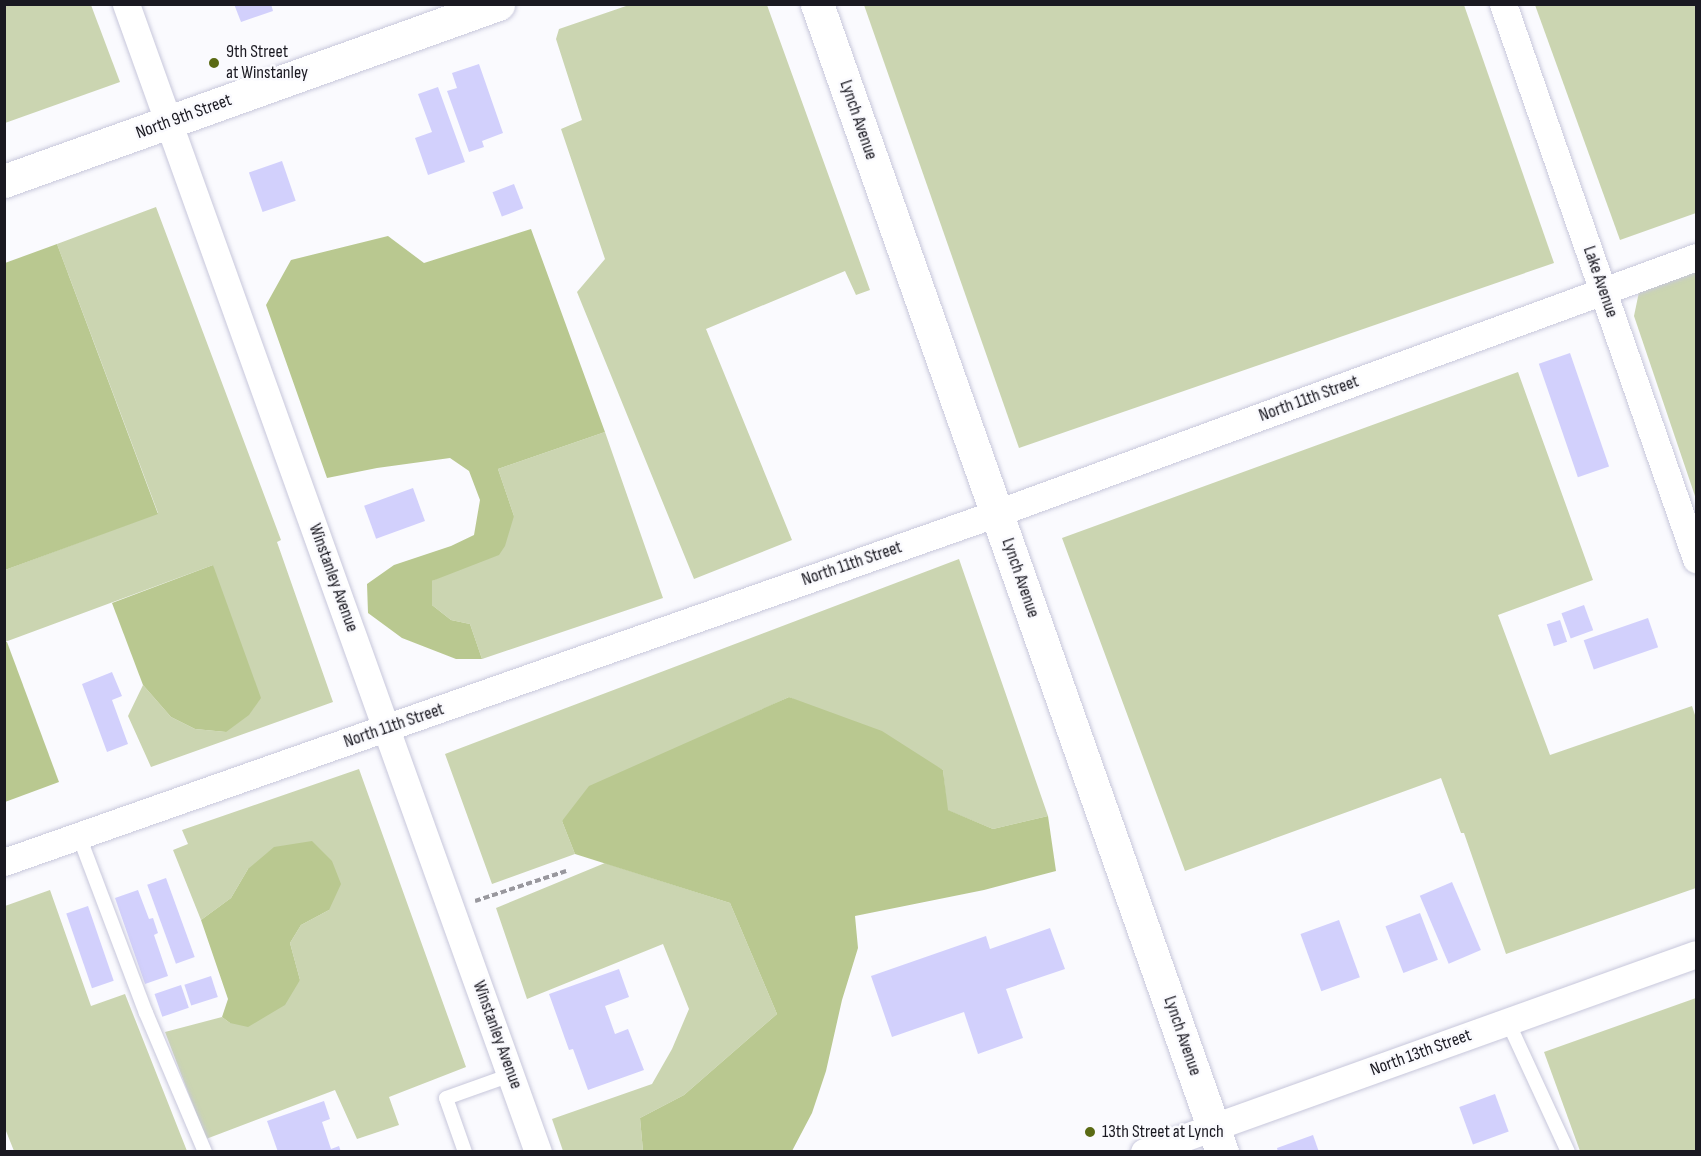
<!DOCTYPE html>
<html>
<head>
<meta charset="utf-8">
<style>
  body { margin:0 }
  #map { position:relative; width:1701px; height:1156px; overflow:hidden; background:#fafafe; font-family:"Sofia Sans Condensed",sans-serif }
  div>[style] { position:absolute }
  .green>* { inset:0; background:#cbd5b1 }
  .forest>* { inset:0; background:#b9c890 }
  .building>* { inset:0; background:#d2d0fc; transform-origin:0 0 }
  .path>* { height:4px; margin-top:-2px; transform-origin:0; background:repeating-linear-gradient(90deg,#99989e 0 6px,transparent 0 9px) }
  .roads { filter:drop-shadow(0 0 2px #c7c7db) drop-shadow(0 0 2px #c7c7db) }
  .service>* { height:14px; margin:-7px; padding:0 7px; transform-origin:7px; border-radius:7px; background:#fff }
  .minor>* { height:27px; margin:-13.5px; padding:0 13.5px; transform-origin:13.5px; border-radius:13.5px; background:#fff }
  .tertiary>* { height:33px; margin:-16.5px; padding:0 16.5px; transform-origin:16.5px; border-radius:16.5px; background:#fff }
  .primary>* { height:33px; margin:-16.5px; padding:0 16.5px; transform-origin:16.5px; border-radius:16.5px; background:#fff }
  .dots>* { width:16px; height:16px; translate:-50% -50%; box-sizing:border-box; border:3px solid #fafafe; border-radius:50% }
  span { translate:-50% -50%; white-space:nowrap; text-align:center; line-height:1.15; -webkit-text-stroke:5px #fafafe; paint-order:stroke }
  .poi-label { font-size:18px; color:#1a1921 }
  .left { translate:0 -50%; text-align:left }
  .street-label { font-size:18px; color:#1a1921 }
  .frame { position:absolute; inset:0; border:6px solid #1a1921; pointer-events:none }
</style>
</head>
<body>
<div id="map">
  <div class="green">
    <div style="clip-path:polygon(4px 5px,91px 5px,120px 82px,5px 123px)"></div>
    <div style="clip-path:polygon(629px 5px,767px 5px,870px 290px,856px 295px,845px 271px,706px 329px,792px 540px,694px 579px,577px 292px,605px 259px,561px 129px,582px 120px,556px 39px,559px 29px)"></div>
    <div style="clip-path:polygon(864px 5px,1464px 5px,1554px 263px,1019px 448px)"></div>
    <div style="clip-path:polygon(1535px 5px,1696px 5px,1696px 213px,1620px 240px)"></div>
    <div style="clip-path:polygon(156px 207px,281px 540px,277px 542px,333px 702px,151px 767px,128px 716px,143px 685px,171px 717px,195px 729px,226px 732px,213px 565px,5px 642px,5px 570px,158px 513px,57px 244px)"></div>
    <div style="clip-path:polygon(1696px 272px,1696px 499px,1634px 316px,1639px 292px)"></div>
    <div style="clip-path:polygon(1518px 372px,1593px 580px,1498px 615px,1550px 755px,1692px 706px,1696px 718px,1696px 888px,1506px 954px,1464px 833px,1461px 833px,1441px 778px,1185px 871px,1062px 538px)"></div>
    <div style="clip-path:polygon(605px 432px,663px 598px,482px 659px,470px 624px,451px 620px,432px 605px,432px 581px,451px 571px,514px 516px,498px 469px)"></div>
    <div style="clip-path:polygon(959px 559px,1048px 816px,993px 829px,947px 810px,943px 770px,789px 697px,704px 736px,562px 821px,575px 854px,492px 884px,445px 754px)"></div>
    <div style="clip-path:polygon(359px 769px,466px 1067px,389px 1097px,399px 1125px,357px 1139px,335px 1090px,206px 1139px,165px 1032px,222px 1017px,230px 1023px,300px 980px,290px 943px,301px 925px,329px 910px,248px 869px,231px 898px,201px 920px,173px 850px,188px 844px,182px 830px)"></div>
    <div style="clip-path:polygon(605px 863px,730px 903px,777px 1014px,684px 1095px,640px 1118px,643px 1151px,563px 1151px,552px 1119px,652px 1084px,672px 1049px,689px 1009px,663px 944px,527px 999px,496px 908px)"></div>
    <div style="clip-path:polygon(50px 890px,91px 1006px,125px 994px,187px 1151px,14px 1151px,4px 1126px,5px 906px)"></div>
    <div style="clip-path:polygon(1696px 998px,1696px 1151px,1580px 1151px,1544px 1052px)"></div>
  </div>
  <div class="forest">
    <div style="clip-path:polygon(531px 229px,605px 432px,498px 469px,514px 516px,505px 546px,499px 555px,432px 581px,432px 605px,451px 620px,470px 624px,482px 659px,456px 659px,402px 638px,368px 613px,367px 584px,394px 565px,451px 546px,474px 535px,480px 500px,469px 471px,450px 458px,377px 468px,327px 478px,266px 305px,291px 260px,388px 236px,424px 263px)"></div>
    <div style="clip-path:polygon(57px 244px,158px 514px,5px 570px,5px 263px)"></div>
    <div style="clip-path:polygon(213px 565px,261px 698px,249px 715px,226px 732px,195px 729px,171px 717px,143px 685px,112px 603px)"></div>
    <div style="clip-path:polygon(5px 642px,7px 642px,59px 782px,5px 802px)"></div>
    <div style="clip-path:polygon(789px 697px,882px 731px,943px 770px,948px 810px,993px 829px,1048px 816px,1056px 871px,984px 890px,855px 916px,858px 948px,842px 1000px,826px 1071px,812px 1113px,792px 1151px,643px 1151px,640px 1118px,684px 1095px,777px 1014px,730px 903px,575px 854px,562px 821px,589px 786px)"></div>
    <div style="clip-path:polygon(312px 841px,332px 861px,341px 884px,329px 910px,301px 925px,290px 943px,300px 980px,285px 1005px,248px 1027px,230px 1023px,222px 1017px,228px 999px,201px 920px,231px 898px,248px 869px,274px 847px)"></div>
  </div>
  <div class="building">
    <div style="clip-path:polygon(234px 4px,271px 4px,273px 11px,241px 22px)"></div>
    <div style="clip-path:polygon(479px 64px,503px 133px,482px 141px,484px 147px,469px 152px,447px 91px,457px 88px,452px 73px)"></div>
    <div style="clip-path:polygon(438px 87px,465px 162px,428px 175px,415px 138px,432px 132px,418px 94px)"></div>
    <div style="left:282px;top:161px;width:42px;height:35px;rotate:71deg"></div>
    <div style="left:514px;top:184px;width:26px;height:23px;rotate:69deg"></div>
    <div style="left:1570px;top:353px;width:120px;height:33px;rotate:71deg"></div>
    <div style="left:413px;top:488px;width:35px;height:52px;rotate:70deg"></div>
    <div style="left:1584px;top:605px;width:27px;height:24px;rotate:70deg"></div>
    <div style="left:1648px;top:618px;width:31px;height:68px;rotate:71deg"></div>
    <div style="left:1560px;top:620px;width:23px;height:14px;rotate:72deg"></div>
    <div style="clip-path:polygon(112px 672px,122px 696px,112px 700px,128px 744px,107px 752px,82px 684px)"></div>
    <div style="left:166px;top:878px;width:84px;height:20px;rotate:70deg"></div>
    <div style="left:1452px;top:882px;width:74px;height:35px;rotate:67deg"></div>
    <div style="clip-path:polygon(138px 890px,149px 919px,153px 918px,158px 933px,154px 935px,168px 976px,145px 984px,115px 898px)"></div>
    <div style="left:88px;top:906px;width:79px;height:23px;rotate:71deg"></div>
    <div style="left:1420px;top:913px;width:50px;height:37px;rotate:69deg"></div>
    <div style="left:1339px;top:920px;width:61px;height:41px;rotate:70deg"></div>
    <div style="clip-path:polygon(1050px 928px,1065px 969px,1006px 989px,1023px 1038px,978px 1054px,964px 1012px,892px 1037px,871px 976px,986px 936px,990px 949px)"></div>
    <div style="clip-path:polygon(619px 969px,629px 997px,605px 1006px,615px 1034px,628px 1029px,644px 1070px,588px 1090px,573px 1049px,569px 1050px,549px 994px)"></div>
    <div style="left:211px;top:976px;width:22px;height:28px;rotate:72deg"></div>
    <div style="left:181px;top:985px;width:24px;height:28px;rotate:71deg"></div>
    <div style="left:1495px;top:1094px;width:40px;height:38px;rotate:70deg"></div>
    <div style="clip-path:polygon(324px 1101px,330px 1119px,322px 1122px,331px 1149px,339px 1146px,341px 1152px,278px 1152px,267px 1121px)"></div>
    <div style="clip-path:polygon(1313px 1135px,1319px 1152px,1278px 1152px,1277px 1148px)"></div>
  </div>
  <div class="path">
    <div style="left:475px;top:901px;width:96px;rotate:-18.2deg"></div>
  </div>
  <div class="roads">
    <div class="service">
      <div style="left:79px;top:836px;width:189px;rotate:69.3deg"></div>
      <div style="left:146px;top:1013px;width:151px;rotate:67deg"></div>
      <div style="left:1508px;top:1022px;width:143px;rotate:65.2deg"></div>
      <div style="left:465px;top:1152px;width:57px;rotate:-109.4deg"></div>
      <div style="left:446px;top:1098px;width:69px;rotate:-19.5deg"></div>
    </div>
    <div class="minor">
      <div style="left:126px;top:4px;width:1220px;rotate:70.26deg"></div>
      <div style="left:1503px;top:4px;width:588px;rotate:70.82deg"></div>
      <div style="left:4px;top:862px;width:1053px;rotate:-19.36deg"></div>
      <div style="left:997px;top:513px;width:744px;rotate:-20.11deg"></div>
      <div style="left:1144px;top:1152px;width:586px;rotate:-19.73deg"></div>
    </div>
    <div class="tertiary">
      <div style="left:817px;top:4px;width:1217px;rotate:70.57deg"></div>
    </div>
    <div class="primary">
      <div style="left:4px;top:181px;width:525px;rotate:-19.71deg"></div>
    </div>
  </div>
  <div class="dots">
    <div style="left:214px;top:63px;background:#5a6a14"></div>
    <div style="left:1090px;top:1132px;background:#5a6a14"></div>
  </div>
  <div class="poi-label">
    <span class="left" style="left:226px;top:63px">9th Street<br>at Winstanley</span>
    <span class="left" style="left:1102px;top:1132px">13th Street at Lynch</span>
  </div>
  <div class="street-label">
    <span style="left:184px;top:117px;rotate:-20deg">North 9th Street</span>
    <span style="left:858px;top:120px;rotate:71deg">Lynch Avenue</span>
    <span style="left:1600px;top:282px;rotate:71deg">Lake Avenue</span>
    <span style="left:1309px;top:399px;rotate:-20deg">North 11th Street</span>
    <span style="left:852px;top:564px;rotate:-19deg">North 11th Street</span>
    <span style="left:333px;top:578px;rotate:70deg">Winstanley Avenue</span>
    <span style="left:1020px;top:578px;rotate:71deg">Lynch Avenue</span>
    <span style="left:394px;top:726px;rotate:-19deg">North 11th Street</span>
    <span style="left:497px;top:1035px;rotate:70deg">Winstanley Avenue</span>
    <span style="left:1182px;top:1036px;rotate:71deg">Lynch Avenue</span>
    <span style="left:1421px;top:1053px;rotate:-20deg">North 13th Street</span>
  </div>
  <div class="frame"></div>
</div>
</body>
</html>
